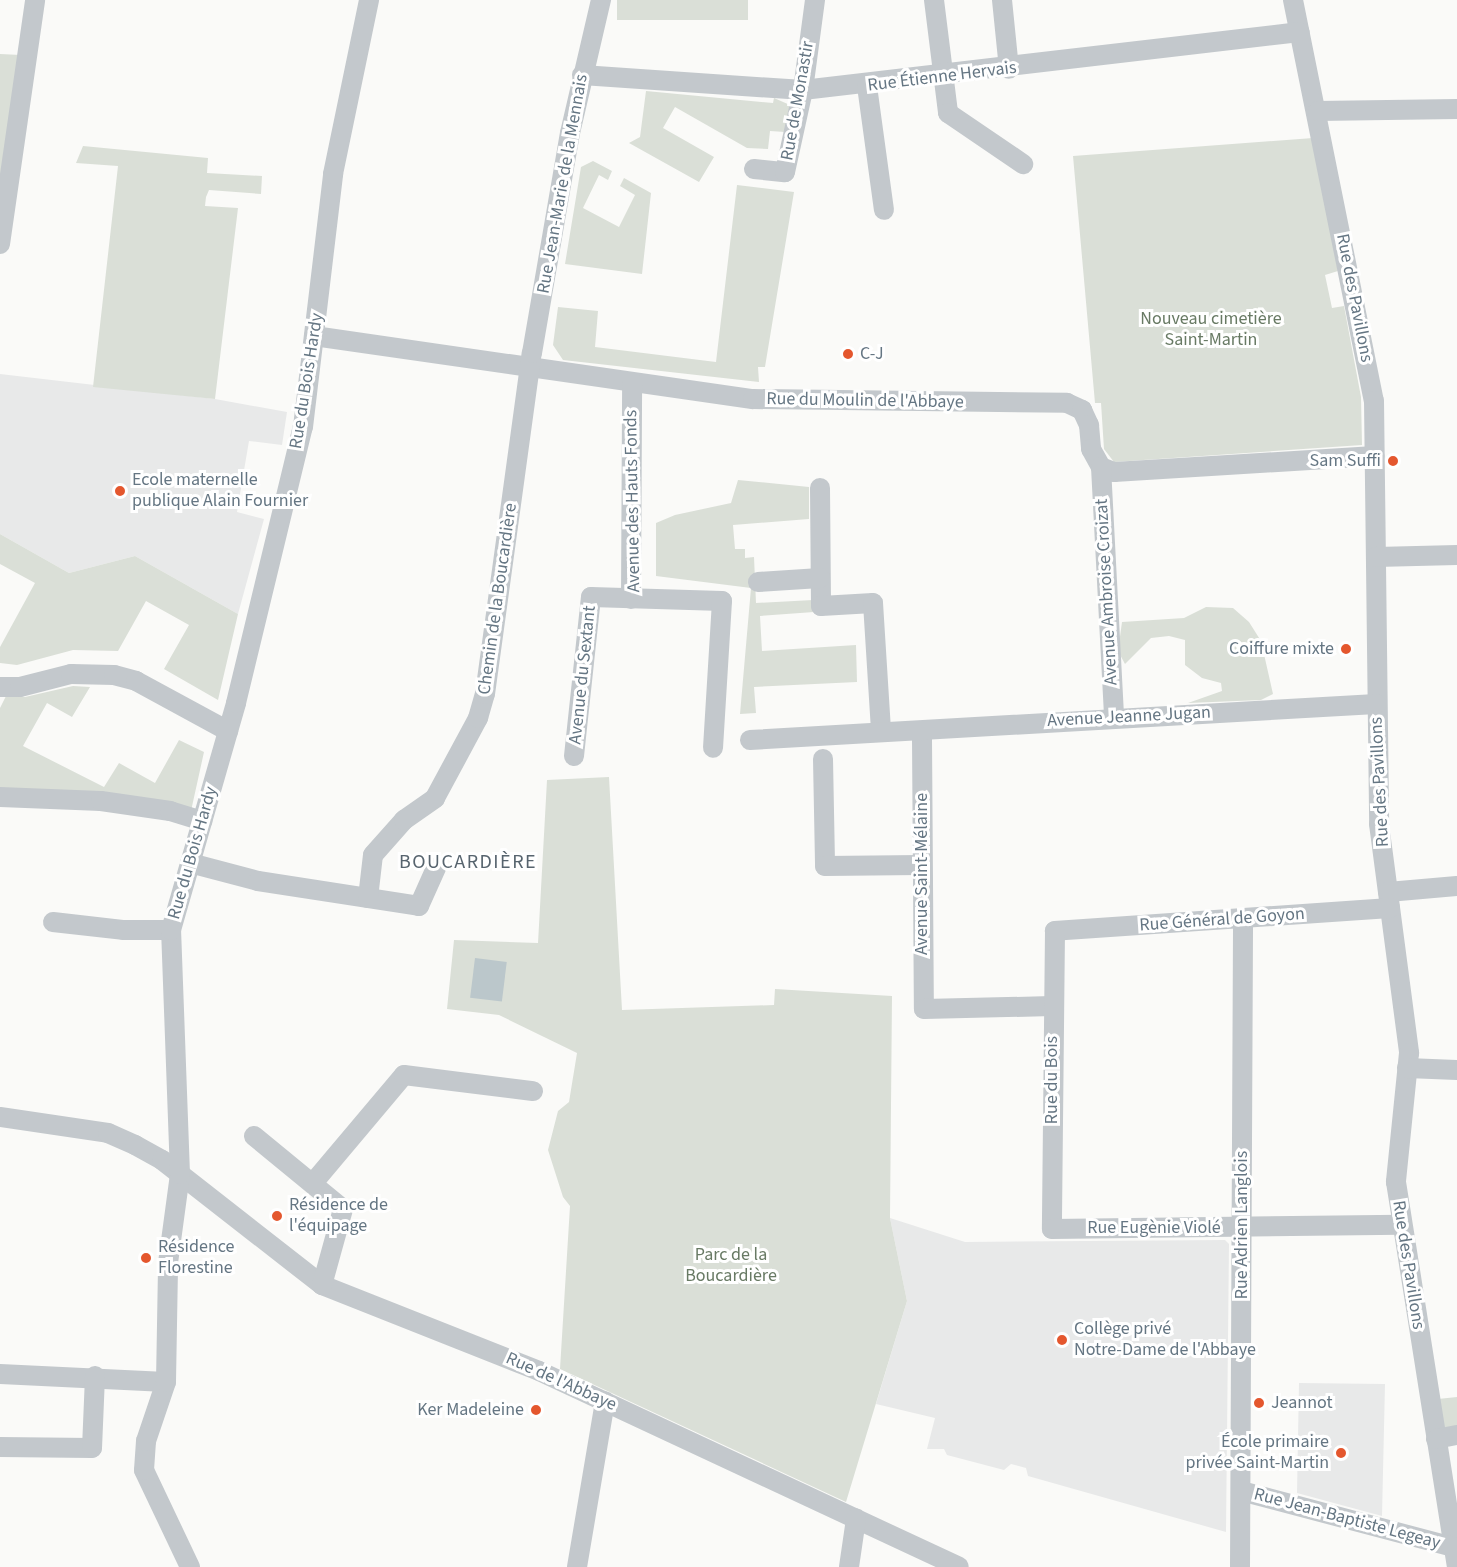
<!DOCTYPE html>
<html>
<head>
<meta charset="utf-8">
<style>
  body { margin:0 }
  #map { position:relative; width:1457px; height:1567px; overflow:hidden; background:#fafaf8; font-family:"Source Sans 3",sans-serif }
  div>[style] { position:absolute }
  .built>* { inset:0; background:#e8e9e9 }
  .green>* { inset:0; background:#dadfd7; transform-origin:0 0 }
  .water>* { inset:0; background:#bbc7cb; transform-origin:0 0 }
  .minor>* { height:20px; margin:-10px; padding:0 10px; transform-origin:10px; border-radius:10px; background:#c3c8cc }
  .dots>* { width:16px; height:16px; translate:-50% -50%; box-sizing:border-box; border:3px solid #fff; border-radius:50% }
  span { translate:-50% -50%; white-space:nowrap; text-align:center; line-height:1.15; -webkit-text-stroke:6px #fff; paint-order:stroke }
  .street-label { font-size:18px; color:#657683 }
  .park-label { font-size:18px; color:#687a64 }
  .poi-label { font-size:18px; color:#657683 }
  .left { translate:0 -50%; text-align:left }
  .right { translate:-100% -50%; text-align:right }
  .neighbourhood-label { font-size:20px; color:#57646e; letter-spacing:1.5px }
</style>
</head>
<body>
<div id="map">
  <div class="built">
    <div style="clip-path:polygon(0 374px,215px 399px,287px 412px,282px 445px,249px 441px,237px 512px,264px 519px,238px 614px,135px 556px,69px 573px,0 534px)"></div>
    <div style="clip-path:polygon(890px 1218px,965px 1242px,1225px 1240px,1229px 1244px,1226px 1532px,1028px 1476px,1026px 1468px,1011px 1464px,1004px 1470px,947px 1455px,944px 1449px,927px 1449px,935px 1418px,876px 1404px,907px 1301px)"></div>
    <div style="clip-path:polygon(1299px 1383px,1385px 1384px,1382px 1516px,1297px 1493px)"></div>
  </div>
  <div class="green">
    <div style="left:617px;top:0;width:131px;height:20px"></div>
    <div style="clip-path:polygon(0 54px,21px 55px,0 208px)"></div>
    <div style="clip-path:polygon(646px 91px,773px 103px,774px 98px,790px 105px,785px 132px,770px 131px,768px 149px,747px 148px,675px 107px,663px 128px,714px 157px,699px 182px,629px 143px,640px 137px)"></div>
    <div style="clip-path:polygon(1313px 138px,1338px 271px,1325px 275px,1332px 308px,1344px 306px,1361px 397px,1362px 445px,1114px 462px,1104px 449px,1101px 403px,1095px 403px,1073px 156px)"></div>
    <div style="clip-path:polygon(83px 146px,208px 158px,207px 173px,262px 176px,261px 194px,209px 190px,206px 197px,205px 206px,238px 208px,215px 399px,93px 387px,118px 166px,76px 163px)"></div>
    <div style="clip-path:polygon(593px 161px,612px 171px,608px 180px,599px 175px,583px 208px,619px 227px,635px 195px,620px 186px,624px 178px,651px 193px,642px 274px,565px 264px,581px 167px)"></div>
    <div style="clip-path:polygon(737px 185px,794px 192px,765px 367px,758px 367px,759px 382px,563px 360px,553px 345px,558px 307px,598px 311px,595px 347px,716px 362px)"></div>
    <div style="clip-path:polygon(738px 480px,809px 487px,809px 519px,733px 525px,735px 549px,745px 549px,745px 558px,754px 557px,756px 603px,813px 600px,814px 612px,760px 616px,762px 651px,856px 645px,857px 682px,754px 687px,756px 713px,740px 714px,751px 588px,656px 576px,656px 523px,675px 515px,731px 503px)"></div>
    <div style="clip-path:polygon(0 534px,69px 573px,135px 556px,238px 614px,218px 700px,164px 669px,189px 625px,146px 601px,118px 651px,73px 650px,17px 665px,0 663px,0 647px,35px 583px,0 564px)"></div>
    <div style="clip-path:polygon(1206px 607px,1233px 608px,1249px 622px,1261px 641px,1273px 694px,1261px 700px,1188px 703px,1222px 691px,1221px 683px,1202px 678px,1185px 665px,1185px 640px,1169px 636px,1151px 638px,1125px 664px,1118px 651px,1122px 622px,1184px 618px)"></div>
    <div style="clip-path:polygon(73px 686px,90px 687px,72px 717px,47px 703px,23px 746px,104px 787px,119px 763px,155px 783px,179px 740px,204px 752px,191px 811px,0 790px,0 708px,6px 696px,25px 697px)"></div>
    <div style="clip-path:polygon(609px 777px,622px 1010px,774px 1005px,775px 989px,892px 996px,890px 1218px,907px 1301px,846px 1502px,560px 1369px,570px 1206px,563px 1197px,548px 1150px,558px 1111px,569px 1102px,577px 1053px,499px 1015px,447px 1009px,454px 940px,538px 943px,547px 780px)"></div>
    <div style="clip-path:polygon(1457px 1397px,1457px 1426px,1443px 1428px,1438px 1399px)"></div>
  </div>
  <div class="water">
    <div style="left:475px;top:958px;width:32px;height:40px;rotate:7deg"></div>
  </div>
  <div class="minor">
    <div style="left:934px;top:0;width:114px;rotate:82.9deg"></div>
    <div style="left:948px;top:113px;width:91px;rotate:34.2deg"></div>
    <div style="left:1002px;top:0;width:69px;rotate:84.2deg"></div>
    <div style="left:1293px;top:0;width:409px;rotate:78.6deg"></div>
    <div style="left:1374px;top:401px;width:423px;rotate:89.3deg"></div>
    <div style="left:1379px;top:824px;width:231px;rotate:82.5deg"></div>
    <div style="left:1409px;top:1053px;width:130px;rotate:95.8deg"></div>
    <div style="left:1396px;top:1182px;width:388px;rotate:81deg"></div>
    <div style="left:582px;top:75px;width:222px;rotate:3.9deg"></div>
    <div style="left:803px;top:90px;width:500px;rotate:-6.66deg"></div>
    <div style="left:867px;top:86px;width:125px;rotate:82.2deg"></div>
    <div style="left:1318px;top:111px;width:139px;rotate:-0.8deg"></div>
    <div style="left:754px;top:169px;width:31px;rotate:6deg"></div>
    <div style="left:785px;top:172px;width:84px;rotate:-77.6deg"></div>
    <div style="left:803px;top:90px;width:91px;rotate:-82.4deg"></div>
    <div style="left:0;top:244px;width:246px;rotate:-81.8deg"></div>
    <div style="left:314px;top:336px;width:443px;rotate:8.2deg"></div>
    <div style="left:753px;top:399px;width:314px;rotate:0.7deg"></div>
    <div style="left:1067px;top:403px;width:17px;rotate:25deg"></div>
    <div style="left:1082px;top:410px;width:17px;rotate:65deg"></div>
    <div style="left:1089px;top:425px;width:24px;rotate:85deg"></div>
    <div style="left:1091px;top:449px;width:21px;rotate:61deg"></div>
    <div style="left:1101px;top:467px;width:14px;rotate:21deg"></div>
    <div style="left:1114px;top:472px;width:261px;rotate:-3.5deg"></div>
    <div style="left:1101px;top:467px;width:251px;rotate:87deg"></div>
    <div style="left:820px;top:488px;width:118px;rotate:89.5deg"></div>
    <div style="left:821px;top:606px;width:52px;rotate:-3.3deg"></div>
    <div style="left:873px;top:603px;width:128px;rotate:86.4deg"></div>
    <div style="left:1376px;top:557px;width:81px;rotate:-1.4deg"></div>
    <div style="left:758px;top:582px;width:62px;rotate:-3.7deg"></div>
    <div style="left:631px;top:599px;width:216px;rotate:-89.7deg"></div>
    <div style="left:0;top:687px;width:20px"></div>
    <div style="left:20px;top:687px;width:53px;rotate:-14.3deg"></div>
    <div style="left:71px;top:674px;width:43px;rotate:1.3deg"></div>
    <div style="left:114px;top:675px;width:23px;rotate:15deg"></div>
    <div style="left:136px;top:681px;width:105px;rotate:28.5deg"></div>
    <div style="left:922px;top:739px;width:270px;rotate:89.6deg"></div>
    <div style="left:924px;top:1009px;width:128px;rotate:-1.3deg"></div>
    <div style="left:750px;top:740px;width:627px;rotate:-3.29deg"></div>
    <div style="left:574px;top:756px;width:160px;rotate:-83.9deg"></div>
    <div style="left:591px;top:597px;width:131px;rotate:1.7deg"></div>
    <div style="left:722px;top:601px;width:147px;rotate:93.5deg"></div>
    <div style="left:823px;top:759px;width:107px;rotate:88.9deg"></div>
    <div style="left:825px;top:866px;width:95px;rotate:-0.6deg"></div>
    <div style="left:0;top:797px;width:101px;rotate:2.3deg"></div>
    <div style="left:101px;top:801px;width:70px;rotate:8.2deg"></div>
    <div style="left:170px;top:811px;width:34px;rotate:17deg"></div>
    <div style="left:190px;top:863px;width:70px;rotate:14.8deg"></div>
    <div style="left:258px;top:881px;width:163px;rotate:8.8deg"></div>
    <div style="left:419px;top:906px;width:42px;rotate:-65.9deg"></div>
    <div style="left:1388px;top:892px;width:69px;rotate:-5deg"></div>
    <div style="left:368px;top:898px;width:43px;rotate:-83.4deg"></div>
    <div style="left:373px;top:855px;width:47px;rotate:-48.5deg"></div>
    <div style="left:404px;top:820px;width:38px;rotate:-35deg"></div>
    <div style="left:435px;top:798px;width:91px;rotate:-61.7deg"></div>
    <div style="left:478px;top:718px;width:25px;rotate:-74deg"></div>
    <div style="left:485px;top:694px;width:344px;rotate:-82.2deg"></div>
    <div style="left:532px;top:353px;width:223px;rotate:-80.2deg"></div>
    <div style="left:570px;top:133px;width:137px;rotate:-76.9deg"></div>
    <div style="left:1390px;top:908px;width:336px;rotate:176.1deg"></div>
    <div style="left:1055px;top:931px;width:298px;rotate:90.6deg"></div>
    <div style="left:1052px;top:1229px;width:349px;rotate:-0.7deg"></div>
    <div style="left:53px;top:922px;width:70px;rotate:6.5deg"></div>
    <div style="left:123px;top:930px;width:48px"></div>
    <div style="left:1407px;top:1068px;width:50px;rotate:2.3deg"></div>
    <div style="left:0;top:1117px;width:109px;rotate:8.4deg"></div>
    <div style="left:108px;top:1133px;width:30px;rotate:24deg"></div>
    <div style="left:135px;top:1145px;width:31px;rotate:29deg"></div>
    <div style="left:162px;top:1160px;width:203px;rotate:38deg"></div>
    <div style="left:322px;top:1285px;width:233px;rotate:21.6deg"></div>
    <div style="left:539px;top:1371px;width:463px;rotate:25deg"></div>
    <div style="left:254px;top:1136px;width:115px;rotate:39.4deg"></div>
    <div style="left:343px;top:1209px;width:79px;rotate:105.4deg"></div>
    <div style="left:313px;top:1183px;width:141px;rotate:-49.9deg"></div>
    <div style="left:404px;top:1075px;width:130px;rotate:7.1deg"></div>
    <div style="left:0;top:1374px;width:166px;rotate:2.8deg"></div>
    <div style="left:1436px;top:1439px;width:21px;rotate:-11deg"></div>
    <div style="left:0;top:1447px;width:92px;rotate:0.6deg"></div>
    <div style="left:92px;top:1448px;width:72px;rotate:-87.6deg"></div>
    <div style="left:1241px;top:1491px;width:219px;rotate:14.8deg"></div>
    <div style="left:190px;top:1567px;width:107px;rotate:-115.4deg"></div>
    <div style="left:144px;top:1470px;width:29px;rotate:-86deg"></div>
    <div style="left:146px;top:1441px;width:62px;rotate:-71.3deg"></div>
    <div style="left:166px;top:1382px;width:119px;rotate:-89deg"></div>
    <div style="left:168px;top:1263px;width:90px;rotate:-82.3deg"></div>
    <div style="left:180px;top:1174px;width:244px;rotate:-92.1deg"></div>
    <div style="left:171px;top:930px;width:236px;rotate:-74deg"></div>
    <div style="left:236px;top:703px;width:284px;rotate:-76.4deg"></div>
    <div style="left:303px;top:427px;width:255px;rotate:-83.2deg"></div>
    <div style="left:333px;top:174px;width:178px;rotate:-78.3deg"></div>
    <div style="left:577px;top:1567px;width:168px;rotate:-80.4deg"></div>
    <div style="left:849px;top:1567px;width:49px;rotate:-81.7deg"></div>
    <div style="left:1240px;top:1567px;width:648px;rotate:-89.73deg"></div>
  </div>
  <div class="dots">
    <div style="left:848px;top:354px;background:#e4572e"></div>
    <div style="left:1393px;top:461px;background:#e4572e"></div>
    <div style="left:120px;top:491px;background:#e4572e"></div>
    <div style="left:1346px;top:649px;background:#e4572e"></div>
    <div style="left:277px;top:1216px;background:#e4572e"></div>
    <div style="left:146px;top:1258px;background:#e4572e"></div>
    <div style="left:1062px;top:1340px;background:#e4572e"></div>
    <div style="left:1259px;top:1403px;background:#e4572e"></div>
    <div style="left:536px;top:1410px;background:#e4572e"></div>
    <div style="left:1341px;top:1453px;background:#e4572e"></div>
  </div>
  <div class="street-label">
    <span style="left:942px;top:77px;rotate:-7deg">Rue Étienne Hervais</span>
    <span style="left:798px;top:101px;rotate:-80deg">Rue de Monastir</span>
    <span style="left:563px;top:184px;rotate:-80deg">Rue Jean-Marie de la Mennais</span>
    <span style="left:1354px;top:298px;rotate:79deg">Rue des Pavillons</span>
    <span style="left:307px;top:381px;rotate:-81deg">Rue du Bois Hardy</span>
    <span style="left:865px;top:401px;rotate:1deg">Rue du Moulin de l'Abbaye</span>
    <span style="left:633px;top:501px;rotate:-91deg">Avenue des Hauts Fonds</span>
    <span style="left:1107px;top:592px;rotate:-93deg">Avenue Ambroise Croizat</span>
    <span style="left:498px;top:599px;rotate:-82deg">Chemin de la Boucardière</span>
    <span style="left:583px;top:675px;rotate:-84deg">Avenue du Sextant</span>
    <span style="left:1129px;top:717px;rotate:-3deg">Avenue Jeanne Jugan</span>
    <span style="left:1380px;top:782px;rotate:-93deg">Rue des Pavillons</span>
    <span style="left:193px;top:853px;rotate:-74deg">Rue du Bois Hardy</span>
    <span style="left:922px;top:874px;rotate:-90deg">Avenue Saint-Mélaine</span>
    <span style="left:1222px;top:920px;rotate:-4deg">Rue Général de Goyon</span>
    <span style="left:1052px;top:1080px;rotate:-90deg">Rue du Bois</span>
    <span style="left:1242px;top:1225px;rotate:-90deg">Rue Adrien Langlois</span>
    <span style="left:1154px;top:1228px">Rue Eugènie Violé</span>
    <span style="left:1408px;top:1265px;rotate:81deg">Rue des Pavillons</span>
    <span style="left:561px;top:1382px;rotate:24deg">Rue de l'Abbaye</span>
    <span style="left:1347px;top:1519px;rotate:15deg">Rue Jean-Baptiste Legeay</span>
  </div>
  <div class="park-label">
    <span style="left:1211px;top:330px">Nouveau cimetière<br>Saint-Martin</span>
    <span style="left:731px;top:1266px">Parc de la<br>Boucardière</span>
  </div>
  <div class="poi-label">
    <span class="left" style="left:860px;top:354px">C-J</span>
    <span class="right" style="left:1381px;top:461px">Sam Suffi</span>
    <span class="left" style="left:132px;top:491px">Ecole maternelle<br>publique Alain Fournier</span>
    <span class="right" style="left:1334px;top:649px">Coiffure mixte</span>
    <span class="left" style="left:289px;top:1216px">Résidence de<br>l'équipage</span>
    <span class="left" style="left:158px;top:1258px">Résidence<br>Florestine</span>
    <span class="left" style="left:1074px;top:1340px">Collège privé<br>Notre-Dame de l'Abbaye</span>
    <span class="left" style="left:1271px;top:1403px">Jeannot</span>
    <span class="right" style="left:524px;top:1410px">Ker Madeleine</span>
    <span class="right" style="left:1329px;top:1453px">École primaire<br>privée Saint-Martin</span>
  </div>
  <div class="neighbourhood-label">
    <span style="left:468px;top:862px">BOUCARDIÈRE</span>
  </div>
</div>
</body>
</html>
